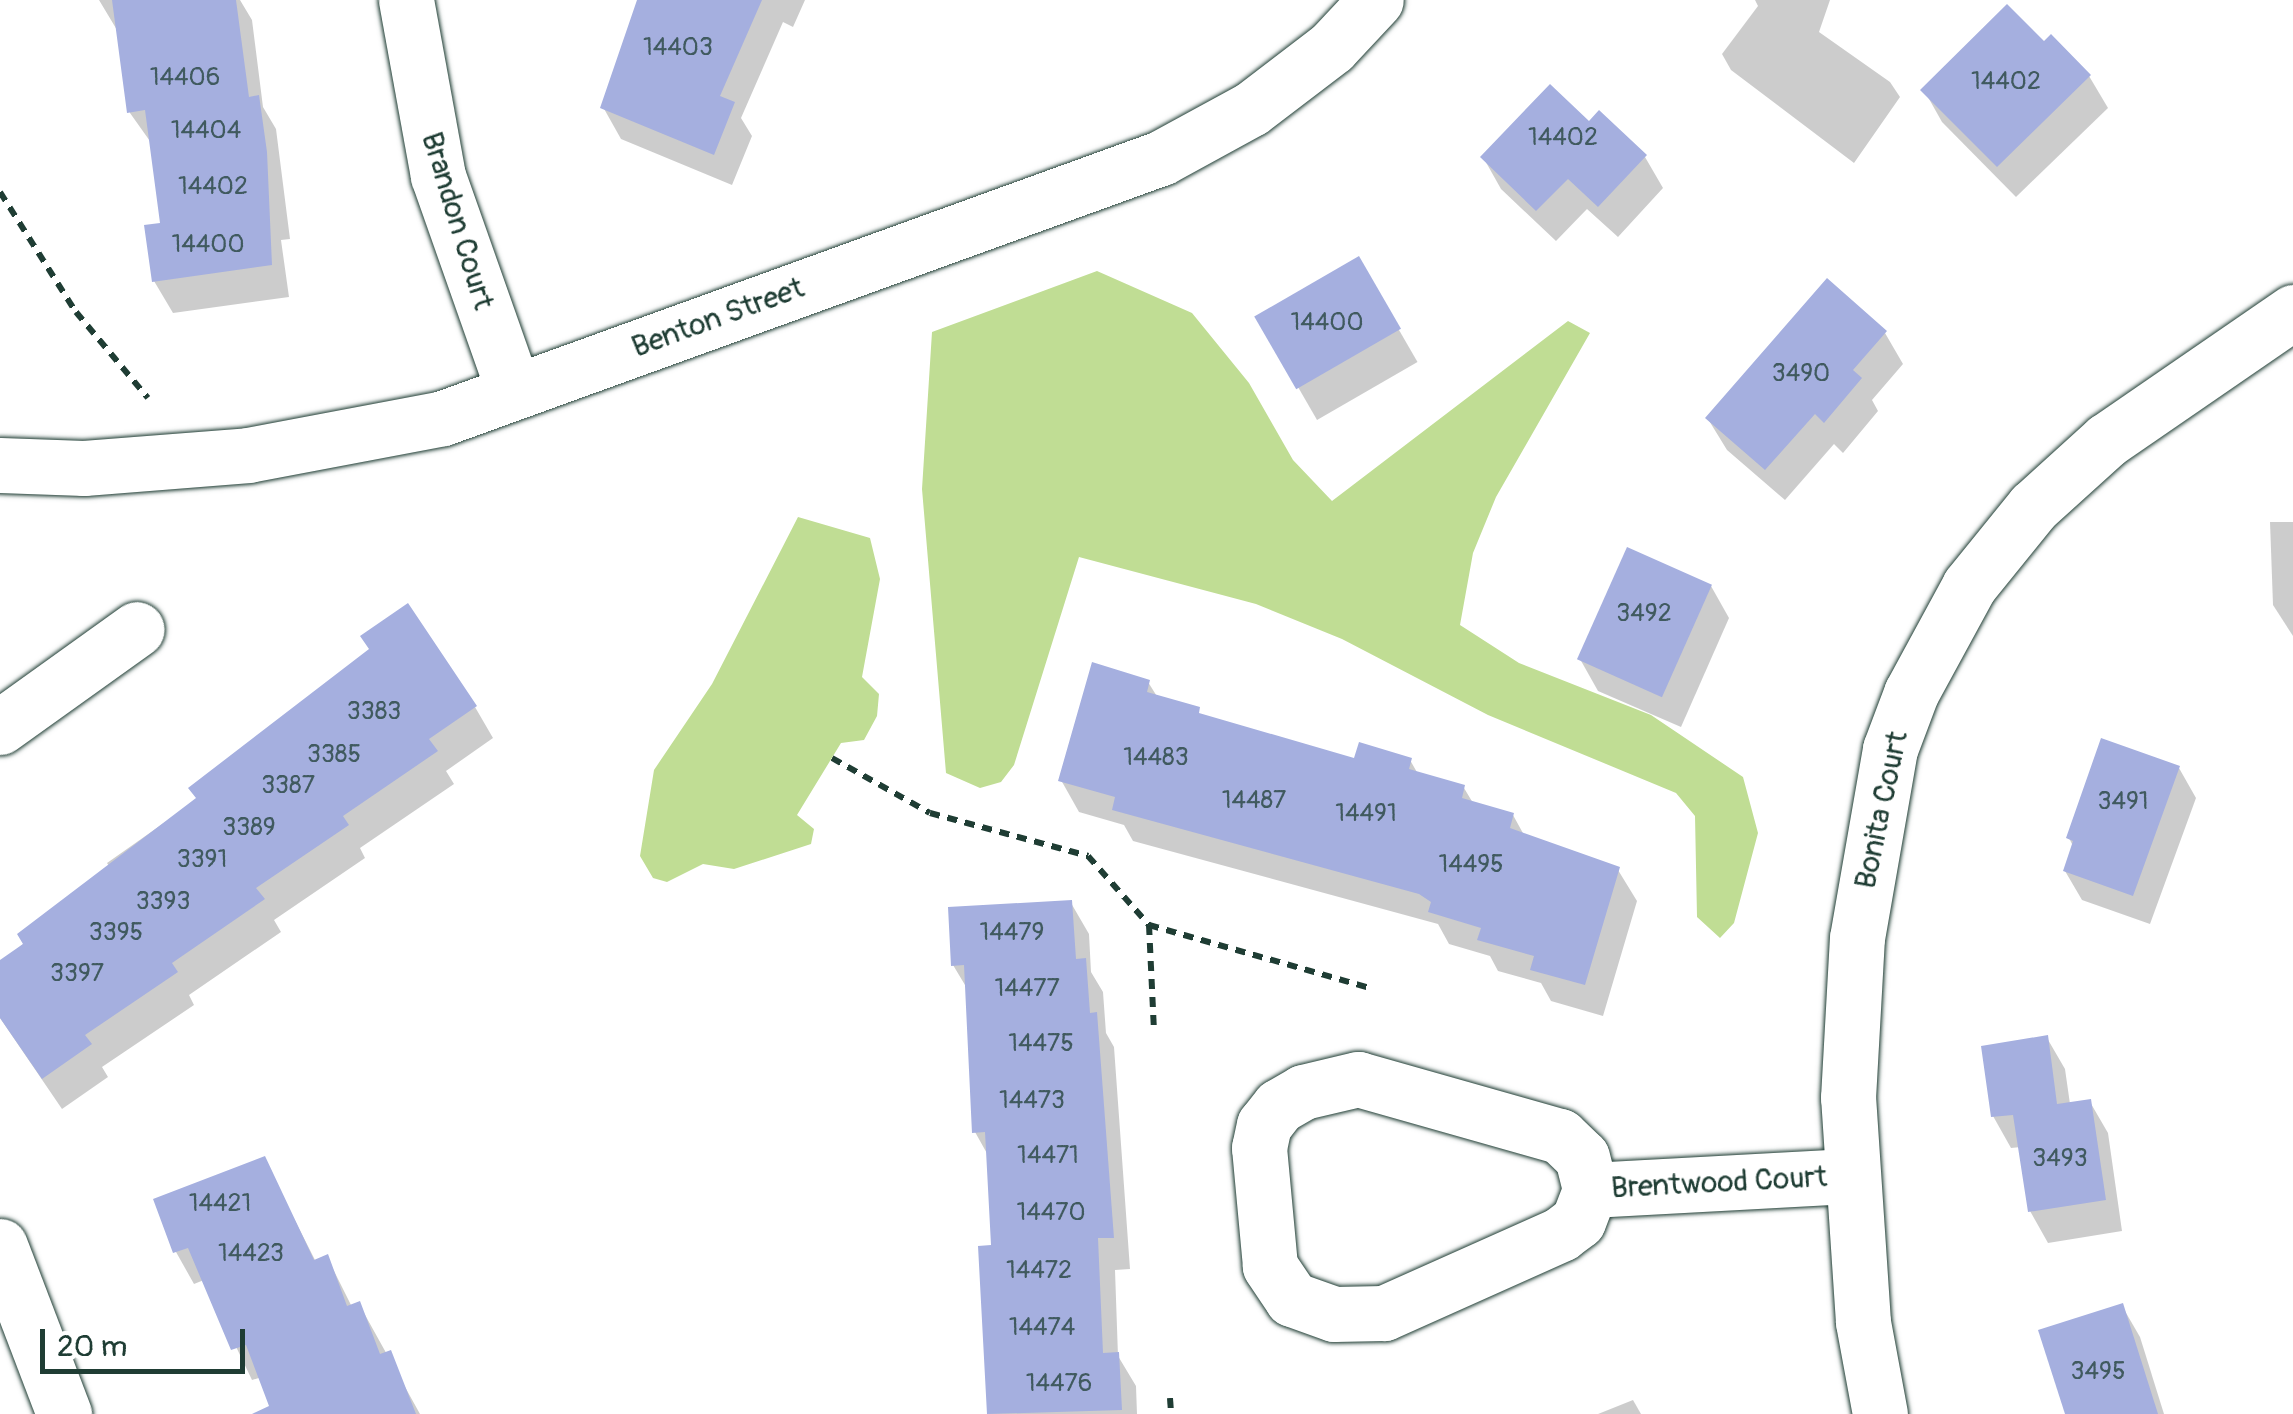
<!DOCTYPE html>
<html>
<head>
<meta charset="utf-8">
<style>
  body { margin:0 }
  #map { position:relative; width:2293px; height:1414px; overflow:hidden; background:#fff; font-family:Pangolin,sans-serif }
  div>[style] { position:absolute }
  .green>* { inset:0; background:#c0dd94 }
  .shadow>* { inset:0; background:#0003; transform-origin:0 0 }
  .building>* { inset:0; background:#a5afdf; transform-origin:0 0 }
  .path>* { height:6px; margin-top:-3px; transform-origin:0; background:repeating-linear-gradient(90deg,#1f3d34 0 10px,transparent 0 18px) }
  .roads { filter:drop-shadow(0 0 2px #1f3d34) drop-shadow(0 0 2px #1f3d34) }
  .minor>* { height:55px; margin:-27.5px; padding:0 27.5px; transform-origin:27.5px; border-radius:27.5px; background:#fff }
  span { translate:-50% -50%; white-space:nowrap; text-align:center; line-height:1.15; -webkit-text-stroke:8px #fff; paint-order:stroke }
  .number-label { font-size:25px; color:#405a5f }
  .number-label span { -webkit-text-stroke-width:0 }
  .street-label { font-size:30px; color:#1f3d34 }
  .scale { position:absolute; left:40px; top:1329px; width:205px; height:45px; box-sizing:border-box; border:5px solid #1f3d34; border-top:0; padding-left:12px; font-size:30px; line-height:35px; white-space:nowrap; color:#1f3d34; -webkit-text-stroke:8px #fff; paint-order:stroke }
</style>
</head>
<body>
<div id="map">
  <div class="green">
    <div style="clip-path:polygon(1097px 271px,1192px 313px,1249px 383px,1293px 460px,1332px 501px,1568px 321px,1590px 333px,1496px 497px,1473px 553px,1460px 625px,1519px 663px,1651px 715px,1743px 777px,1758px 833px,1734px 923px,1720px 938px,1697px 917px,1695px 816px,1676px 793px,1488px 715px,1342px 639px,1256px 604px,1079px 557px,1014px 765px,1001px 782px,980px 788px,946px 773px,922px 489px,932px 332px)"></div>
    <div style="clip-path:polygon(798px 517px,870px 538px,880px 579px,862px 677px,879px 694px,877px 716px,864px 740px,841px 743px,797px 815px,814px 829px,811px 844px,734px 869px,703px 864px,667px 882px,653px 878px,640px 856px,654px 770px,712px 684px)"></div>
  </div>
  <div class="shadow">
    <div style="clip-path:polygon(99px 0,240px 0,252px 20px,263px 107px,276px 129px,290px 239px,281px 240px,289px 297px,173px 313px,154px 281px,163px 225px,152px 144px,130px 113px,120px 35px)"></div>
    <div style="clip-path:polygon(639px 0,805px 0,793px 27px,783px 22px,741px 118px,752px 136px,732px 185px,621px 139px,603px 107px)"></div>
    <div style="clip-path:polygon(1755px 0,1830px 0,1819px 32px,1890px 82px,1900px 97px,1854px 163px,1731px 70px,1722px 54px,1758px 6px)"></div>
    <div style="clip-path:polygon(2043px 45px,2089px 76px,2108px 108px,2016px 197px,1942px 122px,1924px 90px)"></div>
    <div style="clip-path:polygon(1589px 125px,1645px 157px,1663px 188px,1618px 237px,1587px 209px,1556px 241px,1501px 189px,1483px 157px)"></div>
    <div style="left:1358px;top:259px;width:119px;height:116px;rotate:60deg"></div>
    <div style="clip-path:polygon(1885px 333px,1903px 364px,1872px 400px,1878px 411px,1843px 453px,1834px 444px,1785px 500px,1727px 450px,1708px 419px)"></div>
    <div style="clip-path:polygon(2270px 522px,2293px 522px,2293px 636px,2273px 605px)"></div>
    <div style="clip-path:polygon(1711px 586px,1729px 618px,1681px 727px,1598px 691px,1580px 659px)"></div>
    <div style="clip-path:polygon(1148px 682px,1158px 698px,1203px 716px,1355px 761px,1410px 760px,1418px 774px,1464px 788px,1473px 803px,1513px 815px,1524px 835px,1618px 870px,1637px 901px,1603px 1016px,1551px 1001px,1541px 983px,1498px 971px,1490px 956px,1449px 944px,1438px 924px,1133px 841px,1124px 825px,1079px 812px,1061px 780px)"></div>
    <div style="clip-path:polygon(475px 707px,493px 738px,446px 771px,454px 784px,360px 848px,365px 858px,274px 920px,281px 932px,189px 995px,194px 1005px,102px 1067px,108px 1077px,62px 1109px,0 1018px,0 963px,112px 871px,107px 863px,198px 799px)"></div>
    <div style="clip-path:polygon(2179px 768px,2196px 798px,2150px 924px,2082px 900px,2065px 871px,2073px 846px,2069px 838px)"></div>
    <div style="clip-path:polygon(1071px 903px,1089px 934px,1091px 972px,1103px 992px,1106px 1033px,1114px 1047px,1130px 1269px,1115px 1270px,1118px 1356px,1136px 1386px,1137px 1414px,989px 1414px,981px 1248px,994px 1247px,989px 1157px,975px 1132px,968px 990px,953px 965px)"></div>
    <div style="clip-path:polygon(2047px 1038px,2065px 1069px,2070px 1104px,2090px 1102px,2108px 1133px,2122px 1231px,2048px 1243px,2030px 1211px,2021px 1147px,2011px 1148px,1993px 1116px)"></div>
    <div style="clip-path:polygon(264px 1159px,316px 1262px,327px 1257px,352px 1307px,359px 1304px,420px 1414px,276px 1414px,262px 1377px,252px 1380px,204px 1280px,194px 1284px,176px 1252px,156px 1200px)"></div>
    <div style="clip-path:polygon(2122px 1306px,2140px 1337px,2164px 1414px,2067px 1414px)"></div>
    <div style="clip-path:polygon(1633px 1400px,1641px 1414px,1598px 1414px)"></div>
  </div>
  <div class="building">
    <div style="clip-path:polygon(112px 0,236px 0,249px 97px,259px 95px,267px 152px,272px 265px,152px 282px,144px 225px,160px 223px,145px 110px,127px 113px)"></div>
    <div style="clip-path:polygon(637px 0,762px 0,720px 96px,735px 102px,714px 155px,600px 108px)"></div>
    <div style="clip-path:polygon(2007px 4px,2044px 41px,2051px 34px,2091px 75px,1997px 167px,1920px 90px)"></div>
    <div style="clip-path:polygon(1550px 84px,1589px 121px,1599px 110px,1647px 155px,1598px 207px,1568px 179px,1536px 211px,1480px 157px)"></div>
    <div style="left:1359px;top:256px;width:84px;height:121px;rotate:60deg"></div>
    <div style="clip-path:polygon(1827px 278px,1887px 331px,1853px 370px,1862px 378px,1824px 423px,1815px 414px,1765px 470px,1705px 418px)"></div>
    <div style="left:1627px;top:547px;width:93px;height:123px;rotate:24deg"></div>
    <div style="clip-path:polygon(408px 603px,477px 706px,429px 739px,438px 751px,343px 816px,349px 825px,256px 888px,265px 899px,172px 963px,178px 972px,85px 1035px,92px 1044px,42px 1079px,0 1018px,0 960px,23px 944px,17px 934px,196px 798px,188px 788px,369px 649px,360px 636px)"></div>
    <div style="clip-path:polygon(1092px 662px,1150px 680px,1147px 692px,1200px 707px,1199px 713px,1354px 758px,1359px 742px,1412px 758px,1409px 769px,1465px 785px,1462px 798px,1514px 813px,1510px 828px,1620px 867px,1585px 985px,1530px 970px,1534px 956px,1477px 940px,1481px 928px,1428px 912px,1431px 902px,1419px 894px,1112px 810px,1115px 797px,1058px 781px)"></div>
    <div style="clip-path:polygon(2101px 738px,2180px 766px,2133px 896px,2063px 871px,2073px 841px,2066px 838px)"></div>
    <div style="clip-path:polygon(1072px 900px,1076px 959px,1086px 958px,1090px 1013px,1097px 1012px,1114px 1238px,1098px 1238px,1103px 1353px,1119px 1352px,1122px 1410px,987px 1414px,978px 1246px,991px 1245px,985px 1132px,972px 1133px,964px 965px,951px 966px,948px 907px)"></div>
    <div style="clip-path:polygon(2048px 1035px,2057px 1104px,2091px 1099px,2106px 1200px,2028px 1212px,2013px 1115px,1991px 1117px,1981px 1046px)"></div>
    <div style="clip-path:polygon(265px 1156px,314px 1260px,328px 1254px,347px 1306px,360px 1301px,380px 1354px,391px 1350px,416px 1414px,252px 1414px,269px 1406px,246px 1345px,231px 1350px,188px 1248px,173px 1253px,153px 1199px)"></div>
    <div style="clip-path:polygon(2123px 1303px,2158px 1414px,2065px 1414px,2038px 1330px)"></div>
  </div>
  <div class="path">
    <div style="left:0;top:192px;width:142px;rotate:57.7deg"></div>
    <div style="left:76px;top:312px;width:112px;rotate:50.1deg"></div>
    <div style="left:832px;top:758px;width:112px;rotate:29.3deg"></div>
    <div style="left:930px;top:813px;width:164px;rotate:15.2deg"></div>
    <div style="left:1088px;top:856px;width:92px;rotate:48.5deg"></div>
    <div style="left:1149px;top:925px;width:230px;rotate:15.9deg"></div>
    <div style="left:1149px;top:925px;width:108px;rotate:87.3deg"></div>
    <div style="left:1170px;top:1398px;width:16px;rotate:86deg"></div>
  </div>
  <div class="roads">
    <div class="minor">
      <div style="left:406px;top:0;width:179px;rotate:79.7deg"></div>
      <div style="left:438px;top:176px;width:229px;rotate:70.6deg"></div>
      <div style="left:0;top:465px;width:84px;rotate:2deg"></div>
      <div style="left:84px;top:468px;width:165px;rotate:-4.5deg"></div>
      <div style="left:248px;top:455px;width:198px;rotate:-10.7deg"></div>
      <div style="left:443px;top:418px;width:764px;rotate:-19.91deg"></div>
      <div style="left:1161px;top:158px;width:102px;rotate:-28.6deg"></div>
      <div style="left:1251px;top:109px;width:102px;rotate:-37.4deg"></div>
      <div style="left:1332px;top:47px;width:64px;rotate:-46.9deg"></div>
      <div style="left:0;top:727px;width:168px;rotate:-35.6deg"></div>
      <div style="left:1358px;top:1079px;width:210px;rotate:15.8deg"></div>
      <div style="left:1560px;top:1136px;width:30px;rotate:44deg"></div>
      <div style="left:1582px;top:1157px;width:34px;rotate:76deg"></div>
      <div style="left:1590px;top:1190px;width:33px;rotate:111deg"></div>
      <div style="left:1578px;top:1221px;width:21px;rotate:143deg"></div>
      <div style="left:1561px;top:1234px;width:194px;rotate:155.9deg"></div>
      <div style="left:1384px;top:1313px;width:50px;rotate:178.9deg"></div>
      <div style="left:1334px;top:1314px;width:45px;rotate:-160.3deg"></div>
      <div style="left:1292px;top:1299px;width:40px;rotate:-124deg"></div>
      <div style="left:1270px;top:1266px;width:119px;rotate:-95.3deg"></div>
      <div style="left:1259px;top:1148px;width:24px;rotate:-78deg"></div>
      <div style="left:1264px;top:1125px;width:24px;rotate:-52deg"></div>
      <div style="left:1279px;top:1106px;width:28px;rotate:-30deg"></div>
      <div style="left:1303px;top:1092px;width:57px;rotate:-13.3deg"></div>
      <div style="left:1590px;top:1190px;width:259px;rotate:-3.1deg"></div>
      <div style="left:0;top:1246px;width:180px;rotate:69.1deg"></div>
      <div style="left:1880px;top:1414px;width:94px;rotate:-100.5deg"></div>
      <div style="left:1863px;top:1322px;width:225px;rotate:-93.8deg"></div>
      <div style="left:1848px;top:1098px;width:160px;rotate:-86.8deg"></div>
      <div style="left:1857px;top:938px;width:192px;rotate:-80.1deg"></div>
      <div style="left:1890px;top:749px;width:60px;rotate:-69.4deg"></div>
      <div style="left:1911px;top:693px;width:122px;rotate:-61.5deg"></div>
      <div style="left:1969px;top:586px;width:102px;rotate:-51deg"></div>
      <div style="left:2033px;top:507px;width:100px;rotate:-42.2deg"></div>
      <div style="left:2107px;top:440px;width:226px;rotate:-34.5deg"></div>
    </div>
  </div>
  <div class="number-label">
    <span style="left:678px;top:48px">14403</span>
    <span style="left:185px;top:78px">14406</span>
    <span style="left:2006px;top:82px">14402</span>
    <span style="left:206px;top:131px">14404</span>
    <span style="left:1563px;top:138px">14402</span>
    <span style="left:213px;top:187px">14402</span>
    <span style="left:208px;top:245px">14400</span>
    <span style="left:1327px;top:323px">14400</span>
    <span style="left:1801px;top:374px">3490</span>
    <span style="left:1644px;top:614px">3492</span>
    <span style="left:374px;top:712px">3383</span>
    <span style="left:334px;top:755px">3385</span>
    <span style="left:1156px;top:758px">14483</span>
    <span style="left:288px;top:786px">3387</span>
    <span style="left:1254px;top:801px">14487</span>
    <span style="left:2123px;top:802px">3491</span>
    <span style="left:1366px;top:814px">14491</span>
    <span style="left:249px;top:828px">3389</span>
    <span style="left:202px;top:860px">3391</span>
    <span style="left:1471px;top:865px">14495</span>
    <span style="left:163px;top:902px">3393</span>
    <span style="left:116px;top:933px">3395</span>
    <span style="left:1012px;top:933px">14479</span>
    <span style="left:77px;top:974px">3397</span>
    <span style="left:1027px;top:989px">14477</span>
    <span style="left:1041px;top:1044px">14475</span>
    <span style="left:1032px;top:1101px">14473</span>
    <span style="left:1048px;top:1156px">14471</span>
    <span style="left:2060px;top:1159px">3493</span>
    <span style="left:220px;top:1204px">14421</span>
    <span style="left:1051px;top:1213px">14470</span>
    <span style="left:251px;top:1254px">14423</span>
    <span style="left:1039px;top:1271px">14472</span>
    <span style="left:1042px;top:1328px">14474</span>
    <span style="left:2098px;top:1372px">3495</span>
    <span style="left:1059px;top:1384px">14476</span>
  </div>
  <div class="street-label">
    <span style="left:457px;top:221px;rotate:73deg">Brandon Court</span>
    <span style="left:718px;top:318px;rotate:-20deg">Benton Street</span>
    <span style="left:1882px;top:810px;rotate:-78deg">Bonita Court</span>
    <span style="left:1719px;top:1183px;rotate:-3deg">Brentwood Court</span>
  </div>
  <div class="scale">20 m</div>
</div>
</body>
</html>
